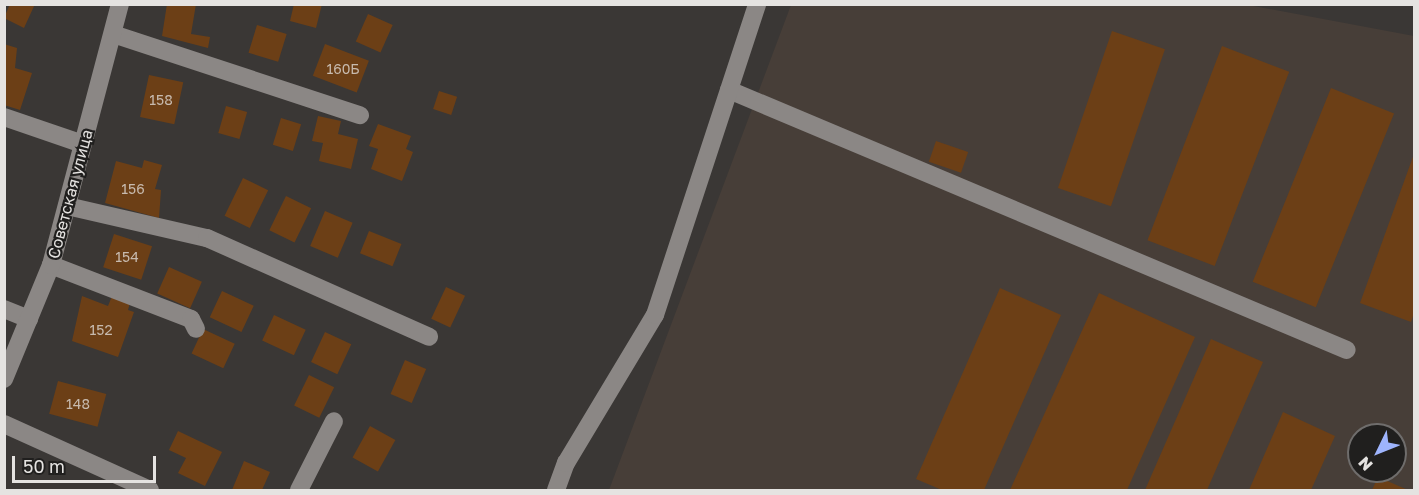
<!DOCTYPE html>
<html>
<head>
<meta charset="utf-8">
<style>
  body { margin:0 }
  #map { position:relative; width:1419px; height:495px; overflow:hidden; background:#3a3735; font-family:"Golos Text",sans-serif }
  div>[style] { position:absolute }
  .built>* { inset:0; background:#473e38 }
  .building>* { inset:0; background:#6c3f16; transform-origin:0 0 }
  .minor>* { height:18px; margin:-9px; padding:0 9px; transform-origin:9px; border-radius:9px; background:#8b8785 }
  span { translate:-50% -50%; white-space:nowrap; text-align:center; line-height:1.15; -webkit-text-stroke:4.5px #201f1e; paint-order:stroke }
  .number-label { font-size:14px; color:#c7baae }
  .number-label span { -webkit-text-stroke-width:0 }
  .street-label { font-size:16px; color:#e5e3e1 }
  .frame { position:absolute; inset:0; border:6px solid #e5e3e1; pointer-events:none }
  .north { position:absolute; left:1347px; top:423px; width:60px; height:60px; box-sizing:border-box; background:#201f1e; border:2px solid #6f6d6c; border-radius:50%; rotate:227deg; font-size:16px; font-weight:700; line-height:24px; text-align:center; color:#e5e3e1 }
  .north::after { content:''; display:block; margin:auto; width:21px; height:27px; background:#9eb4fd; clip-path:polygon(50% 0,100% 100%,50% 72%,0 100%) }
  .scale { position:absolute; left:12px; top:456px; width:144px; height:27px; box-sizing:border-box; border:3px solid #e5e3e1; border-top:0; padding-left:8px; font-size:18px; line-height:21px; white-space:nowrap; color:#e5e3e1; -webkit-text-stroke:4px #201f1e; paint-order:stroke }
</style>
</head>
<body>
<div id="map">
  <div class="built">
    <div style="clip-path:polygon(evenodd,791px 5px,1248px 5px,1414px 36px,1414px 490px,609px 490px,791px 5px,1359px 435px,1395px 435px,1395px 471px,1359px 471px,1359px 435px)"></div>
  </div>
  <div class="building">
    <div style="clip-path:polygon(10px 4px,35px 4px,24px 28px,4px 18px)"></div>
    <div style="clip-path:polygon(167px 4px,196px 4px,191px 34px,210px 37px,208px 48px,162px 36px)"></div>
    <div style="clip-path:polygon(294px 4px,322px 4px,316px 28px,290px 21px)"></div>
    <div style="left:368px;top:14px;width:27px;height:30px;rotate:24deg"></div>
    <div style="left:257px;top:25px;width:31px;height:29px;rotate:17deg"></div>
    <div style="left:1112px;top:31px;width:56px;height:166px;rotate:19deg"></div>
    <div style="clip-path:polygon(4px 44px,17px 48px,15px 68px,32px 73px,20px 110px,4px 105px)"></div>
    <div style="left:325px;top:44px;width:47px;height:34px;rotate:21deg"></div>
    <div style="left:1222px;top:46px;width:72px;height:208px;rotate:21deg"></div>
    <div style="left:149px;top:75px;width:35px;height:43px;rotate:12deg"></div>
    <div style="left:1331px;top:88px;width:68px;height:209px;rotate:22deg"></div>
    <div style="left:439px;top:91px;width:19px;height:19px;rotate:18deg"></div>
    <div style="left:226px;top:106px;width:22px;height:28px;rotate:16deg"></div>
    <div style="clip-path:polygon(318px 116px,341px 121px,338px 134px,358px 139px,351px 169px,319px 161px,323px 143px,312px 141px)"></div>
    <div style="left:281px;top:118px;width:21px;height:28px;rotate:17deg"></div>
    <div style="clip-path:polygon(378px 124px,411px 136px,406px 149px,413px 152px,402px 181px,371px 169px,378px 149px,369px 146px)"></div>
    <div style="left:936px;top:141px;width:34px;height:22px;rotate:19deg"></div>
    <div style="clip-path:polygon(1414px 154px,1414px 313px,1411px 322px,1360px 303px)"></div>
    <div style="clip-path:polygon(144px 160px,162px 165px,155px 189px,161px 190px,159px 218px,105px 203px,116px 161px,142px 168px)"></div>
    <div style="left:243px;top:178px;width:28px;height:42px;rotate:26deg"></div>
    <div style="left:286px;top:196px;width:28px;height:38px;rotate:26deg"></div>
    <div style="left:325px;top:211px;width:30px;height:38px;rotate:23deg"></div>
    <div style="left:369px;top:231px;width:35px;height:24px;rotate:22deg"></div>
    <div style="left:114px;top:234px;width:40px;height:35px;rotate:18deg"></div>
    <div style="left:169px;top:267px;width:36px;height:29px;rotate:24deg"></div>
    <div style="left:446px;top:287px;width:21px;height:35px;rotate:25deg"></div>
    <div style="clip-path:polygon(1000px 288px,1061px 315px,984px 490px,942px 490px,916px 479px)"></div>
    <div style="left:222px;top:291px;width:35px;height:29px;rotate:25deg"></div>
    <div style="clip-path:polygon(1099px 293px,1195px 337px,1127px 490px,1010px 490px)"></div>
    <div style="clip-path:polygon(82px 296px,108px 306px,112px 296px,130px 303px,128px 310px,134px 312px,118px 357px,72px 341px)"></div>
    <div style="left:274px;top:315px;width:35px;height:28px;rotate:25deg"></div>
    <div style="left:203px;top:329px;width:35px;height:27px;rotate:25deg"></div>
    <div style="left:325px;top:332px;width:29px;height:33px;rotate:25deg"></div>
    <div style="clip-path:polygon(1211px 339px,1263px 362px,1207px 490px,1145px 490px)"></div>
    <div style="left:405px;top:360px;width:23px;height:37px;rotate:23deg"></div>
    <div style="left:309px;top:375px;width:28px;height:34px;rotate:26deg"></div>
    <div style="left:58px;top:381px;width:50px;height:34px;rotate:15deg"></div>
    <div style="clip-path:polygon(1283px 412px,1335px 436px,1311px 490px,1249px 490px)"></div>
    <div style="left:370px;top:426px;width:29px;height:36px;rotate:29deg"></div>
    <div style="clip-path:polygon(178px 431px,222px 452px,205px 486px,178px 473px,186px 458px,169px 450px)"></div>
    <div style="clip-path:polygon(244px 461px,270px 472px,262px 490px,232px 490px)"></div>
    <div style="clip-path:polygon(1378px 477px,1408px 490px,1372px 490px)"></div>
  </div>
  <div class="minor">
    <div style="left:113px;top:34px;width:260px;rotate:18.2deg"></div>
    <div style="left:729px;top:90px;width:670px;rotate:22.82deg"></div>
    <div style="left:4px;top:117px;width:83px;rotate:18.9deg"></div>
    <div style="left:67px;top:206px;width:144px;rotate:12.9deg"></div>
    <div style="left:207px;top:238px;width:243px;rotate:24deg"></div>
    <div style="left:51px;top:265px;width:150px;rotate:21.1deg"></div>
    <div style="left:191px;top:319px;width:11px;rotate:63deg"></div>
    <div style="left:4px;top:309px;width:27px;rotate:22deg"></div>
    <div style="left:4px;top:379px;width:123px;rotate:-67.6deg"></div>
    <div style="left:51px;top:265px;width:270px;rotate:-75.2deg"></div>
    <div style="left:4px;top:424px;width:160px;rotate:24.3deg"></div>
    <div style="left:299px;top:490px;width:77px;rotate:-63.1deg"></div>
    <div style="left:556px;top:490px;width:29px;rotate:-70deg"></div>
    <div style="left:566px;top:463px;width:173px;rotate:-59deg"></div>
    <div style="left:655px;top:315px;width:327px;rotate:-71.8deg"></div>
  </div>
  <div class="number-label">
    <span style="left:343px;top:69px">160Б</span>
    <span style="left:161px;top:100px">158</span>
    <span style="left:133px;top:189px">156</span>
    <span style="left:127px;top:257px">154</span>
    <span style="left:101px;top:330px">152</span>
    <span style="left:78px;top:404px">148</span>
  </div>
  <div class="street-label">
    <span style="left:70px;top:194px;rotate:-75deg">Советская улица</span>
  </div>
  <div class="frame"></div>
  <div class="north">N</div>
  <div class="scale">50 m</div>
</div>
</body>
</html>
